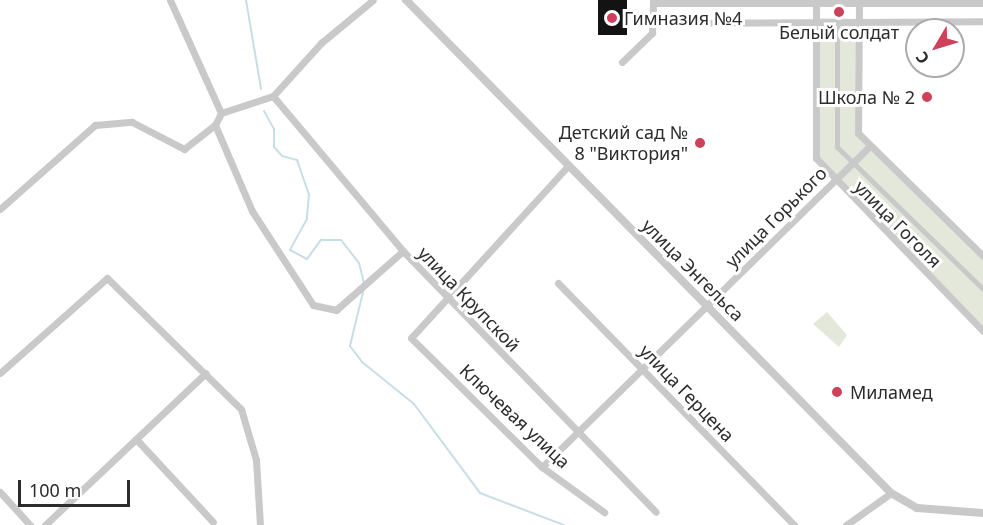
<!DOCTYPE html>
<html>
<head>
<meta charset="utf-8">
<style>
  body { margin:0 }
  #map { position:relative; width:983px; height:525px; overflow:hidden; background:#fff; font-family:"Noto Sans",sans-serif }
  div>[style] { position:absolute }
  .green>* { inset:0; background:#e3e8da }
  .stream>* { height:2px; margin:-1px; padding:0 1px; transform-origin:1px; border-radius:1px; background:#c8dee6 }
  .building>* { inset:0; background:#131313; transform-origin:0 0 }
  .pedestrian>* { height:5px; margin:-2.5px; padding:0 2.5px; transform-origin:2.5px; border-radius:2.5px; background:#c9c9c9 }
  .minor>* { height:7px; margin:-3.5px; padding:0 3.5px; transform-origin:3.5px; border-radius:3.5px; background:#c9c9c9 }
  .tertiary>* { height:8px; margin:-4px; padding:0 4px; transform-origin:4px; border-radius:4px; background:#c9c9c9 }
  .dots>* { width:16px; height:16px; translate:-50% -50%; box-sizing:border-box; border:3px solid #fff; border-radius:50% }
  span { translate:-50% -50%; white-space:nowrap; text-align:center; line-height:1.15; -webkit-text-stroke:6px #fff; paint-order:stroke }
  .poi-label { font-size:18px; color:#2c2c2c }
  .left { translate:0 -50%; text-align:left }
  .right { translate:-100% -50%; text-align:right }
  .street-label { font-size:18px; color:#2c2c2c }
  .north { position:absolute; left:905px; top:18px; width:60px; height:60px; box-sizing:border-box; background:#fff; border:2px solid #ababab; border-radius:50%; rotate:232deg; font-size:16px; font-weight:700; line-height:24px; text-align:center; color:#2c2c2c }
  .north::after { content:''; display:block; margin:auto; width:21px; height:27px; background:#cf415b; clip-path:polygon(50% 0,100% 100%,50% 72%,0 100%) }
  .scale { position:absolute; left:18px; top:480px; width:112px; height:27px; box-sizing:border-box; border:3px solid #2c2c2c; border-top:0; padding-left:8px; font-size:18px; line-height:21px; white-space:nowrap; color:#2c2c2c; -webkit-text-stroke:4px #fff; paint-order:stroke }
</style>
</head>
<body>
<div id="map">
  <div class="green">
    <div style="clip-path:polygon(815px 18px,859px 19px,858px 134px,983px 256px,983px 331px,816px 158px)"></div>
    <div style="clip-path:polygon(827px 312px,847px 335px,839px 347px,813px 324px)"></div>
  </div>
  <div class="stream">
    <div style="left:246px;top:0;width:90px;rotate:80.4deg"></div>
    <div style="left:264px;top:111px;width:21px;rotate:61deg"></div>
    <div style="left:274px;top:129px;width:18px;rotate:90deg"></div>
    <div style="left:274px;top:147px;width:12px;rotate:48deg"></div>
    <div style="left:282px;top:156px;width:16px;rotate:15deg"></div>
    <div style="left:297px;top:160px;width:36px;rotate:71deg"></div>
    <div style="left:309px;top:194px;width:25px;rotate:95deg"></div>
    <div style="left:307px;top:219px;width:35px;rotate:119deg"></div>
    <div style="left:290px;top:250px;width:19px;rotate:28deg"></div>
    <div style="left:307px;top:259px;width:24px;rotate:-54deg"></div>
    <div style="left:321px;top:240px;width:20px"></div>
    <div style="left:341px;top:240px;width:29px;rotate:52deg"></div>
    <div style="left:359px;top:263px;width:21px;rotate:76deg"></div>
    <div style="left:364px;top:288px;width:60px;rotate:103.6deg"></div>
    <div style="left:350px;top:346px;width:20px;rotate:53deg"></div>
    <div style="left:362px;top:362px;width:67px;rotate:38.9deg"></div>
    <div style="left:414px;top:404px;width:111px;rotate:53.4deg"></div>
    <div style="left:480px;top:493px;width:90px;rotate:20.9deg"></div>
  </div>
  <div class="building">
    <div style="left:598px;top:0;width:29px;height:35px"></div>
  </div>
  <div class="pedestrian">
    <div style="left:837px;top:2px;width:145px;rotate:90deg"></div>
    <div style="left:837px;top:147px;width:204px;rotate:44.2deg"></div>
  </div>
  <div class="minor">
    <div style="left:170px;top:0;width:124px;rotate:65.7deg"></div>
    <div style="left:816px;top:0;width:158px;rotate:90deg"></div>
    <div style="left:816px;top:158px;width:240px;rotate:46deg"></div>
    <div style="left:859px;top:0;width:133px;rotate:90.4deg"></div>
    <div style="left:858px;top:133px;width:175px;rotate:44.5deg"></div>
    <div style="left:653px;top:3px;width:330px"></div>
    <div style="left:652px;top:23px;width:331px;rotate:-0.3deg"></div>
    <div style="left:622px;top:62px;width:42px;rotate:-44deg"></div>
    <div style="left:652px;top:33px;width:33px;rotate:-88deg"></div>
    <div style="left:273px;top:96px;width:202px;rotate:50deg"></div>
    <div style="left:403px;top:251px;width:363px;rotate:45.9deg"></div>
    <div style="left:215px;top:125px;width:94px;rotate:66.7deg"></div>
    <div style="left:252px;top:211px;width:112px;rotate:57deg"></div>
    <div style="left:313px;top:305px;width:24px;rotate:12deg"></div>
    <div style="left:336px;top:310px;width:89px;rotate:-41.4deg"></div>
    <div style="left:567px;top:167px;width:231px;rotate:132.4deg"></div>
    <div style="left:411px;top:338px;width:184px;rotate:44.6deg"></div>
    <div style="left:542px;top:467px;width:77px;rotate:36deg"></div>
    <div style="left:0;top:209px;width:127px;rotate:-41.5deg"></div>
    <div style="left:95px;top:125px;width:37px;rotate:-5deg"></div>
    <div style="left:132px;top:122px;width:59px;rotate:27.4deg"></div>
    <div style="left:184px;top:149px;width:39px;rotate:-38deg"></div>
    <div style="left:215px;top:125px;width:13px;rotate:-63deg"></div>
    <div style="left:221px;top:113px;width:55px;rotate:-18.1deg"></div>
    <div style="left:273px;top:96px;width:72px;rotate:-47.8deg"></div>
    <div style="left:321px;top:43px;width:67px;rotate:-39.6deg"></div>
    <div style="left:558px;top:283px;width:338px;rotate:45.7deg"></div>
    <div style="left:0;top:373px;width:143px;rotate:-41.6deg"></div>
    <div style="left:107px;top:278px;width:187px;rotate:44.4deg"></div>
    <div style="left:241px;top:409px;width:53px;rotate:73.6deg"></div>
    <div style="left:256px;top:460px;width:65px;rotate:86.5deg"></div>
    <div style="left:136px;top:439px;width:113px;rotate:47.1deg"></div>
    <div style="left:542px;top:467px;width:456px;rotate:-44.4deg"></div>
    <div style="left:0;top:492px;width:45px;rotate:47.7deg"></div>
    <div style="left:45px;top:525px;width:221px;rotate:-43.4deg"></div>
    <div style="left:846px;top:525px;width:55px;rotate:-35.4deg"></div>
  </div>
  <div class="tertiary">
    <div style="left:406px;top:0;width:692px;rotate:45.47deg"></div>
    <div style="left:891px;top:493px;width:30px;rotate:30deg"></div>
    <div style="left:917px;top:508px;width:66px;rotate:4.3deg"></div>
  </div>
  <div class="dots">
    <div style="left:839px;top:12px;background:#cf415b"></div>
    <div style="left:612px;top:18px;background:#cf415b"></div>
    <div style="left:927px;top:97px;background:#cf415b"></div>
    <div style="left:700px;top:143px;background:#cf415b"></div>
    <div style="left:837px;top:392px;background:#cf415b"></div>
  </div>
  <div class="poi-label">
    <span class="left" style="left:624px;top:18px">Гимназия №4</span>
    <span style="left:839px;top:32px">Белый солдат</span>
    <span class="right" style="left:915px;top:97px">Школа № 2</span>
    <span class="right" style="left:688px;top:143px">Детский сад №<br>8 "Виктория"</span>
    <span class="left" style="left:850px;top:392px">Миламед</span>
  </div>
  <div class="street-label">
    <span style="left:776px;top:217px;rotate:-45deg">улица Горького</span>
    <span style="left:898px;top:224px;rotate:45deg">улица Гоголя</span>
    <span style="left:693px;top:270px;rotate:45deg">улица Энгельса</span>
    <span style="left:469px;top:299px;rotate:46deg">улица Крупской</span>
    <span style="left:687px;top:393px;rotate:46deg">улица Герцена</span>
    <span style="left:515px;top:416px;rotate:43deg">Ключевая улица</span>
  </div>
  <div class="north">С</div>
  <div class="scale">100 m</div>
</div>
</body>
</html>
